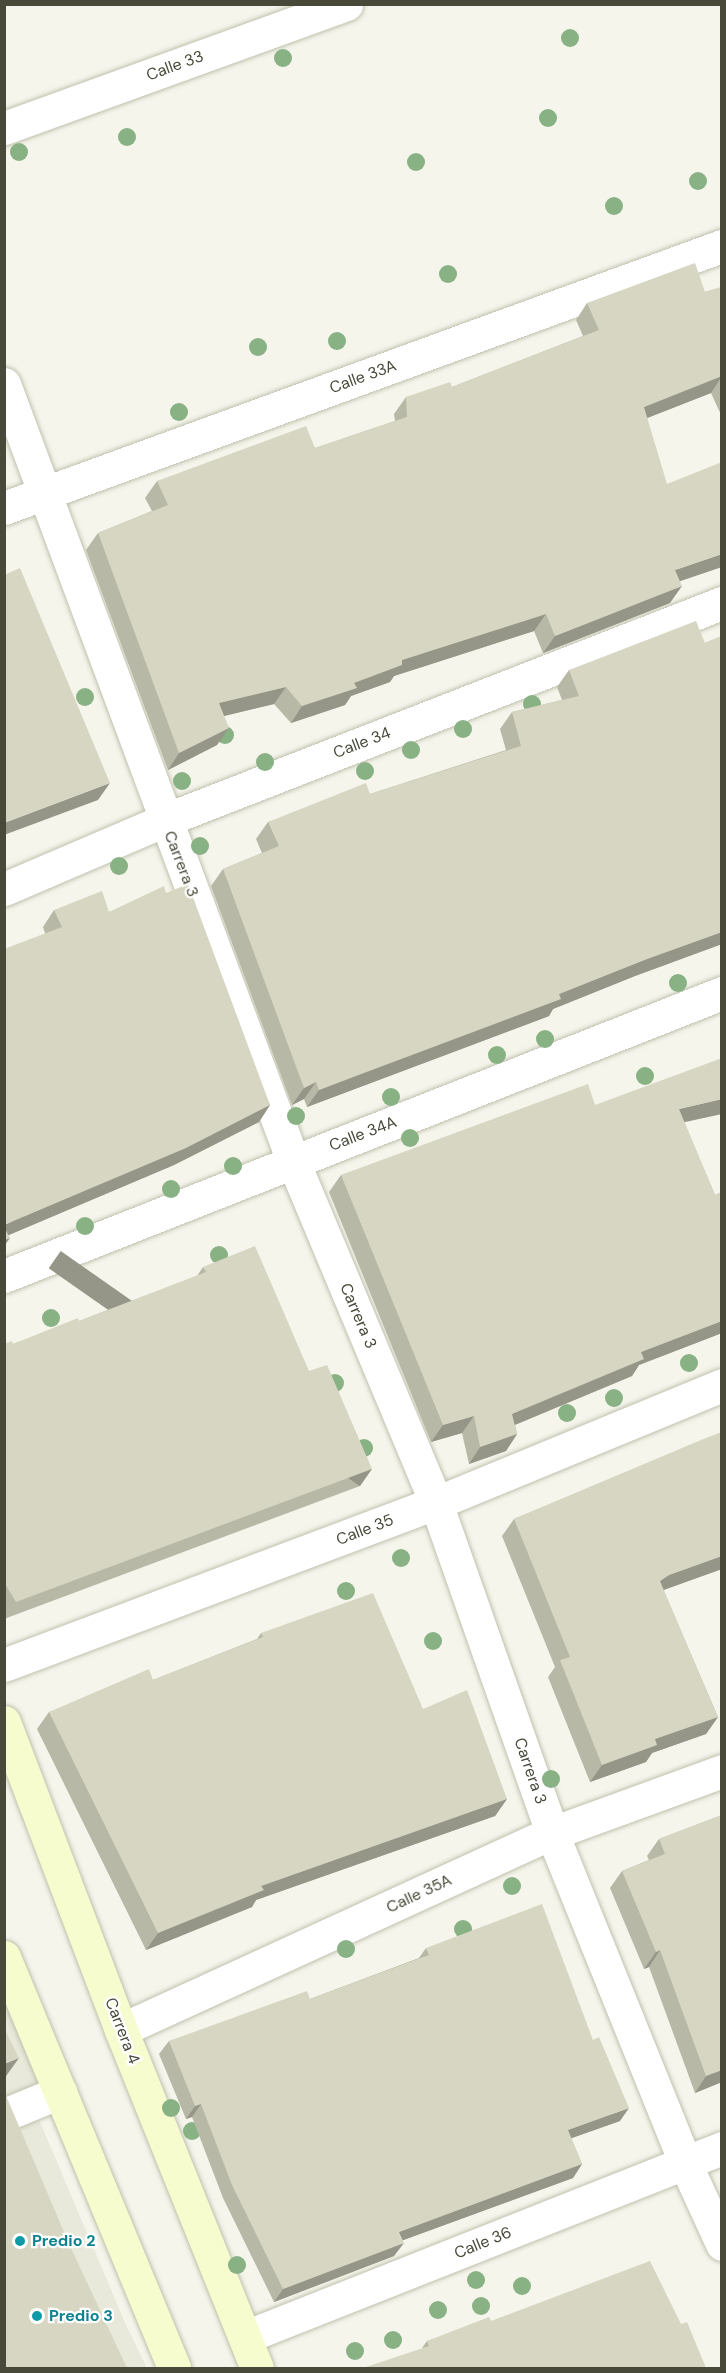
<!DOCTYPE html>
<html>
<head>
<meta charset="utf-8">
<style>
  body { margin:0 }
  #map { position:relative; width:726px; height:2373px; overflow:hidden; background:#f5f5ec; font-family:"DM Sans",sans-serif }
  div>[style] { position:absolute }
  .residential>* { inset:0; background:#e8e9da }
  .roads { filter:drop-shadow(0 0 2px #c0c1ae) drop-shadow(0 0 2px #c0c1ae) }
  .minor>* { height:33px; margin:-16.5px; padding:0 16.5px; transform-origin:16.5px; border-radius:16.5px; background:#fff }
  .secondary>* { height:33px; margin:-16.5px; padding:0 16.5px; transform-origin:16.5px; border-radius:16.5px; background:#f7fccf }
  .trees>* { width:18px; height:18px; margin:-9px; border-radius:50%; background:#88b184 }
  .wall>* { inset:0; background:#b8b8a7 }
  .shaded-wall>* { inset:0; background:#969688; transform-origin:0 0 }
  .building>* { inset:0; background:#d6d6c2 }
  .dots>* { width:16px; height:16px; translate:-50% -50%; box-sizing:border-box; border:3px solid #fff; border-radius:50% }
  span { translate:-50% -50%; white-space:nowrap; text-align:center; line-height:1.15; -webkit-text-stroke:4.5px #fff; paint-order:stroke }
  .street-label { font-size:16px; color:#49493a }
  .culture-label { font-size:16px; color:#0d838f; font-weight:700 }
  .left { translate:0 -50%; text-align:left }
  .frame { position:absolute; inset:0; border:6px solid #49493a; pointer-events:none }
</style>
</head>
<body>
<div id="map">
  <div class="residential">
    <div style="clip-path:polygon(4px 1986px,51px 2086px,4px 2106px)"></div>
    <div style="clip-path:polygon(35px 2110px,126px 2325px,147px 2368px,5px 2368px,5px 2123px)"></div>
  </div>
  <div class="roads">
    <div class="minor">
      <div style="left:4px;top:128px;width:364px;rotate:-19.9deg"></div>
      <div style="left:4px;top:384px;width:829px;rotate:69.6deg"></div>
      <div style="left:293px;top:1161px;width:371px;rotate:67.3deg"></div>
      <div style="left:436px;top:1503px;width:350px;rotate:70.6deg"></div>
      <div style="left:552px;top:1833px;width:356px;rotate:68deg"></div>
      <div style="left:685px;top:2163px;width:89px;rotate:65.4deg"></div>
      <div style="left:4px;top:508px;width:764px;rotate:-20.05deg"></div>
      <div style="left:4px;top:889px;width:175px;rotate:-23.2deg"></div>
      <div style="left:165px;top:820px;width:598px;rotate:-21.29deg"></div>
      <div style="left:4px;top:1276px;width:772px;rotate:-21.51deg"></div>
      <div style="left:4px;top:1665px;width:461px;rotate:-20.6deg"></div>
      <div style="left:436px;top:1503px;width:309px;rotate:-22.4deg"></div>
      <div style="left:121px;top:2030px;width:474px;rotate:-24.6deg"></div>
      <div style="left:552px;top:1833px;width:181px;rotate:-20deg"></div>
      <div style="left:4px;top:2115px;width:61px;rotate:-22.3deg"></div>
      <div style="left:245px;top:2337px;width:513px;rotate:-21.61deg"></div>
    </div>
    <div class="secondary">
      <div style="left:4px;top:1722px;width:329px;rotate:69.2deg"></div>
      <div style="left:121px;top:2030px;width:364px;rotate:68.1deg"></div>
      <div style="left:4px;top:1957px;width:445px;rotate:67.5deg"></div>
    </div>
  </div>
  <div class="trees">
    <div style="left:570px;top:38px"></div>
    <div style="left:283px;top:58px"></div>
    <div style="left:548px;top:118px"></div>
    <div style="left:127px;top:137px"></div>
    <div style="left:19px;top:152px"></div>
    <div style="left:416px;top:162px"></div>
    <div style="left:698px;top:181px"></div>
    <div style="left:614px;top:206px"></div>
    <div style="left:448px;top:274px"></div>
    <div style="left:337px;top:341px"></div>
    <div style="left:258px;top:347px"></div>
    <div style="left:179px;top:412px"></div>
    <div style="left:85px;top:697px"></div>
    <div style="left:532px;top:704px"></div>
    <div style="left:463px;top:729px"></div>
    <div style="left:225px;top:735px"></div>
    <div style="left:411px;top:750px"></div>
    <div style="left:265px;top:762px"></div>
    <div style="left:365px;top:771px"></div>
    <div style="left:182px;top:781px"></div>
    <div style="left:200px;top:846px"></div>
    <div style="left:119px;top:866px"></div>
    <div style="left:678px;top:983px"></div>
    <div style="left:545px;top:1039px"></div>
    <div style="left:497px;top:1055px"></div>
    <div style="left:645px;top:1076px"></div>
    <div style="left:391px;top:1097px"></div>
    <div style="left:296px;top:1116px"></div>
    <div style="left:410px;top:1138px"></div>
    <div style="left:233px;top:1166px"></div>
    <div style="left:171px;top:1189px"></div>
    <div style="left:85px;top:1226px"></div>
    <div style="left:219px;top:1255px"></div>
    <div style="left:51px;top:1318px"></div>
    <div style="left:689px;top:1363px"></div>
    <div style="left:335px;top:1383px"></div>
    <div style="left:614px;top:1398px"></div>
    <div style="left:567px;top:1413px"></div>
    <div style="left:364px;top:1448px"></div>
    <div style="left:401px;top:1558px"></div>
    <div style="left:346px;top:1591px"></div>
    <div style="left:433px;top:1641px"></div>
    <div style="left:551px;top:1779px"></div>
    <div style="left:512px;top:1886px"></div>
    <div style="left:463px;top:1929px"></div>
    <div style="left:346px;top:1949px"></div>
    <div style="left:171px;top:2108px"></div>
    <div style="left:192px;top:2131px"></div>
    <div style="left:237px;top:2265px"></div>
    <div style="left:476px;top:2280px"></div>
    <div style="left:522px;top:2286px"></div>
    <div style="left:481px;top:2306px"></div>
    <div style="left:438px;top:2310px"></div>
    <div style="left:393px;top:2340px"></div>
    <div style="left:355px;top:2351px"></div>
  </div>
  <div class="wall">
    <div style="clip-path:polygon(722px 287px,722px 417px,711px 393px,647px 418px,680px 581px,670px 603px,543px 653px,534px 631px,394px 676px,390px 682px,351px 696px,345px 705px,291px 723px,274px 704px,224px 716px,217px 745px,168px 770px,86px 550px,98px 533px,152px 511px,145px 498px,157px 481px,315px 448px,395px 421px,394px 414px,406px 397px,452px 387px,583px 336px,576px 320px,587px 303px,705px 292px)"></div>
    <div style="clip-path:polygon(722px 636px,722px 944px,635px 976px,553px 1009px,549px 1016px,307px 1107px,304px 1099px,292px 1105px,211px 886px,223px 869px,262px 853px,256px 839px,268px 822px,370px 794px,506px 750px,500px 729px,512px 712px,562px 700px,557px 687px,569px 670px,705px 643px)"></div>
    <div style="clip-path:polygon(166px 893px,270px 1105px,259px 1122px,174px 1165px,9px 1235px,45px 933px,43px 927px,54px 910px,109px 912px)"></div>
    <div style="clip-path:polygon(595px 1105px,684px 1122px,715px 1195px,722px 1192px,722px 1333px,639px 1365px,632px 1376px,515px 1425px,517px 1434px,506px 1451px,469px 1464px,462px 1433px,431px 1442px,329px 1192px,341px 1175px)"></div>
    <div style="clip-path:polygon(203px 1267px,309px 1371px,360px 1486px,4px 1619px,4px 1344px,13px 1344px,79px 1321px,197px 1276px)"></div>
    <div style="clip-path:polygon(722px 1432px,722px 1569px,663px 1590px,718px 1717px,706px 1734px,652px 1753px,646px 1762px,590px 1782px,548px 1677px,555px 1667px,502px 1536px,514px 1519px)"></div>
    <div style="clip-path:polygon(261px 1633px,423px 1709px,507px 1799px,495px 1816px,256px 1900px,252px 1907px,146px 1950px,37px 1729px,49px 1712px,153px 1680px,257px 1639px)"></div>
    <div style="clip-path:polygon(722px 1815px,722px 2082px,695px 2093px,649px 1967px,644px 1969px,610px 1888px,622px 1871px,649px 1860px,647px 1856px,659px 1839px)"></div>
    <div style="clip-path:polygon(426px 1948px,620px 2121px,571px 2138px,582px 2164px,573px 2178px,403px 2240px,394px 2256px,274px 2302px,223px 2198px,192px 2117px,186px 2119px,159px 2054px,169px 2041px,310px 1999px,419px 1958px)"></div>
    <div style="clip-path:polygon(491px 2321px,681px 2324px,422px 2348px,427px 2341px)"></div>
  </div>
  <div class="shaded-wall">
    <div style="clip-path:polygon(722px 376px,711px 393px,632px 424px,644px 407px)"></div>
    <div style="clip-path:polygon(722px 554px,722px 567px,663px 587px,675px 570px)"></div>
    <div style="clip-path:polygon(682px 586px,670px 603px,543px 653px,555px 636px)"></div>
    <div style="clip-path:polygon(546px 614px,534px 631px,394px 676px,390px 682px,351px 696px,345px 705px,291px 723px,302px 706px,402px 660px)"></div>
    <div style="clip-path:polygon(286px 687px,274px 704px,207px 720px,219px 703px)"></div>
    <div style="clip-path:polygon(229px 728px,217px 745px,168px 770px,179px 753px)"></div>
    <div style="clip-path:polygon(110px 783px,98px 800px,4px 835px,4px 823px)"></div>
    <div style="clip-path:polygon(722px 932px,722px 944px,635px 976px,553px 1009px,549px 1016px,307px 1107px,319px 1090px,647px 959px)"></div>
    <div style="clip-path:polygon(316px 1082px,304px 1099px,292px 1105px,304px 1088px)"></div>
    <div style="clip-path:polygon(722px 1099px,722px 1114px,667px 1126px,679px 1109px)"></div>
    <div style="clip-path:polygon(270px 1105px,259px 1122px,174px 1165px,4px 1237px,4px 1225px)"></div>
    <div style="clip-path:polygon(10px 1238px,4px 1246px,4px 1240px)"></div>
    <div style="clip-path:polygon(722px 1321px,722px 1333px,639px 1365px,632px 1376px,500px 1431px,512px 1414px,641px 1352px)"></div>
    <div style="clip-path:polygon(474px 1416px,462px 1433px,431px 1442px,443px 1425px)"></div>
    <div style="clip-path:polygon(517px 1434px,506px 1451px,469px 1464px,480px 1447px)"></div>
    <div style="left:372px;top:1469px;width:21px;height:380px;rotate:125deg"></div>
    <div style="clip-path:polygon(722px 1556px,722px 1569px,658px 1592px,660px 1581px,669px 1575px)"></div>
    <div style="clip-path:polygon(718px 1717px,706px 1734px,652px 1753px,646px 1762px,590px 1782px,602px 1765px,655px 1739px)"></div>
    <div style="clip-path:polygon(507px 1799px,495px 1816px,256px 1900px,252px 1907px,146px 1950px,158px 1933px,261px 1886px)"></div>
    <div style="clip-path:polygon(660px 1950px,649px 1967px,644px 1969px,656px 1952px)"></div>
    <div style="clip-path:polygon(19px 2058px,4px 2079px,4px 2064px)"></div>
    <div style="clip-path:polygon(722px 2070px,722px 2082px,695px 2093px,706px 2076px)"></div>
    <div style="clip-path:polygon(201px 2104px,192px 2117px,186px 2119px,195px 2106px)"></div>
    <div style="clip-path:polygon(629px 2108px,620px 2121px,558px 2143px,568px 2130px)"></div>
    <div style="clip-path:polygon(582px 2164px,573px 2178px,390px 2245px,399px 2232px)"></div>
    <div style="clip-path:polygon(404px 2243px,394px 2256px,274px 2302px,283px 2289px)"></div>
  </div>
  <div class="building">
    <div style="clip-path:polygon(695px 263px,705px 292px,722px 287px,722px 376px,644px 407px,667px 484px,722px 462px,722px 554px,675px 570px,682px 586px,555px 636px,546px 614px,402px 660px,402px 665px,354px 683px,357px 688px,302px 706px,286px 687px,219px 703px,229px 728px,179px 753px,98px 533px,168px 505px,157px 481px,306px 426px,315px 448px,407px 417px,406px 397px,450px 382px,452px 387px,599px 330px,587px 303px)"></div>
    <div style="clip-path:polygon(20px 568px,110px 783px,4px 823px,4px 575px)"></div>
    <div style="clip-path:polygon(696px 621px,705px 643px,722px 636px,722px 932px,647px 959px,559px 994px,561px 999px,319px 1090px,316px 1082px,304px 1088px,223px 869px,279px 846px,268px 822px,366px 783px,370px 794px,521px 746px,512px 712px,579px 696px,569px 670px)"></div>
    <div style="clip-path:polygon(188px 884px,270px 1105px,186px 1148px,4px 1225px,4px 949px,62px 927px,54px 910px,102px 891px,109px 912px,164px 886px,166px 893px)"></div>
    <div style="clip-path:polygon(722px 1058px,722px 1099px,679px 1109px,715px 1195px,722px 1192px,722px 1321px,641px 1352px,644px 1359px,512px 1414px,517px 1434px,480px 1447px,474px 1416px,443px 1425px,341px 1175px,588px 1084px,595px 1105px)"></div>
    <div style="clip-path:polygon(4px 1227px,10px 1238px,4px 1240px)"></div>
    <div style="clip-path:polygon(255px 1246px,309px 1371px,327px 1365px,372px 1469px,16px 1602px,4px 1582px,4px 1344px,12px 1341px,13px 1344px,78px 1318px,79px 1321px,206px 1272px,203px 1267px)"></div>
    <div style="clip-path:polygon(722px 1432px,722px 1556px,669px 1575px,660px 1581px,718px 1717px,655px 1739px,657px 1745px,602px 1765px,560px 1660px,570px 1657px,514px 1519px,701px 1440px)"></div>
    <div style="clip-path:polygon(373px 1593px,423px 1709px,467px 1690px,507px 1799px,261px 1886px,264px 1890px,158px 1933px,49px 1712px,149px 1669px,153px 1680px,263px 1637px,261px 1633px)"></div>
    <div style="clip-path:polygon(722px 1815px,722px 2070px,706px 2076px,660px 1950px,656px 1952px,622px 1871px,665px 1854px,659px 1839px)"></div>
    <div style="clip-path:polygon(542px 1904px,593px 2040px,599px 2037px,629px 2108px,568px 2130px,582px 2164px,399px 2232px,404px 2243px,283px 2289px,232px 2185px,201px 2104px,195px 2106px,169px 2041px,307px 1991px,310px 1999px,429px 1955px,426px 1948px)"></div>
    <div style="clip-path:polygon(4px 2028px,19px 2058px,4px 2064px)"></div>
    <div style="clip-path:polygon(4px 2091px,70px 2246px,127px 2368px,4px 2368px)"></div>
    <div style="clip-path:polygon(650px 2261px,681px 2324px,687px 2322px,706px 2368px,363px 2368px,429px 2346px,427px 2341px,489px 2317px,491px 2321px)"></div>
  </div>
  <div class="dots">
    <div style="left:20px;top:2241px;background:#0f9aa8"></div>
    <div style="left:37px;top:2316px;background:#0f9aa8"></div>
  </div>
  <div class="street-label">
    <span style="left:175px;top:66px;rotate:-20deg">Calle 33</span>
    <span style="left:363px;top:377px;rotate:-20deg">Calle 33A</span>
    <span style="left:362px;top:743px;rotate:-21deg">Calle 34</span>
    <span style="left:181px;top:864px;rotate:69deg">Carrera 3</span>
    <span style="left:363px;top:1134px;rotate:-21deg">Calle 34A</span>
    <span style="left:358px;top:1316px;rotate:67deg">Carrera 3</span>
    <span style="left:365px;top:1530px;rotate:-21deg">Calle 35</span>
    <span style="left:530px;top:1771px;rotate:71deg">Carrera 3</span>
    <span style="left:419px;top:1894px;rotate:-25deg">Calle 35A</span>
    <span style="left:122px;top:2031px;rotate:69deg">Carrera 4</span>
    <span style="left:483px;top:2243px;rotate:-22deg">Calle 36</span>
  </div>
  <div class="culture-label">
    <span class="left" style="left:32px;top:2241px">Predio 2</span>
    <span class="left" style="left:49px;top:2316px">Predio 3</span>
  </div>
  <div class="frame"></div>
</div>
</body>
</html>
